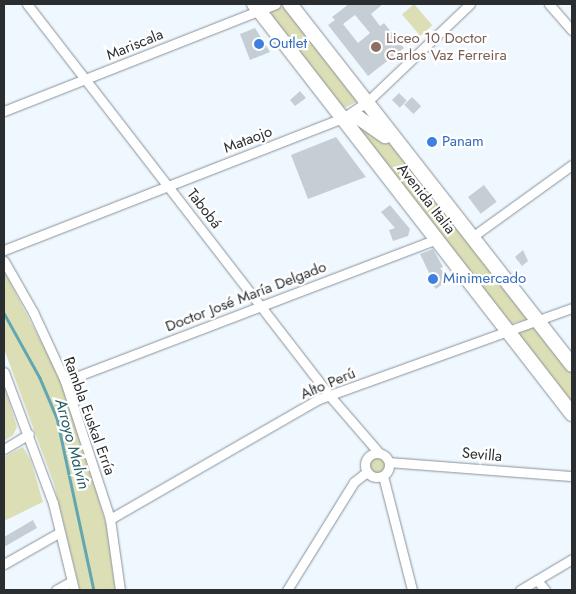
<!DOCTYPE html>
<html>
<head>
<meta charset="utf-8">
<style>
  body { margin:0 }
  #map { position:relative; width:576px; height:594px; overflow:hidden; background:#eff8ff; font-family:Jost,sans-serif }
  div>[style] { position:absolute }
  .green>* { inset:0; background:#dcdfb5; transform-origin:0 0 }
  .round { border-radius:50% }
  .stream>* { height:2.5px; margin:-1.25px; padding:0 1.25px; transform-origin:1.25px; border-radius:1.25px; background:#61a6b1 }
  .building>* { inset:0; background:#c6ced5; transform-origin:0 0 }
  .roads { filter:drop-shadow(0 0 1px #8a9198) drop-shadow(0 0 1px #8a9198) }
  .minor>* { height:9px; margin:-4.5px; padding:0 4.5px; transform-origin:4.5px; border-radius:4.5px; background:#fff }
  .minor>.ring { margin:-4.5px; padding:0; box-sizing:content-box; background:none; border:9px solid #fff; border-radius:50% }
  .primary>* { height:14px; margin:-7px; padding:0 7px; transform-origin:7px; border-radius:7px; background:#fff }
  .dots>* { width:14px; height:14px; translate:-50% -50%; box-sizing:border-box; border:2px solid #fff; border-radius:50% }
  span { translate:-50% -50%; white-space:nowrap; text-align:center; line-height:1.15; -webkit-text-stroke:4.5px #fff; paint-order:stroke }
  .education-label { font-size:15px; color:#785e54 }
  .left { translate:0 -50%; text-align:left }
  .shop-label { font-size:15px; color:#366cbe }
  .street-label { font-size:15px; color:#2b2e30 }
  .water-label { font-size:16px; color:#265f68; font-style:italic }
  .frame { position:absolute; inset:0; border:5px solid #2b2e30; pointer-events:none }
</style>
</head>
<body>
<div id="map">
  <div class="green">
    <div style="left:414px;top:4px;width:28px;height:16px;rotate:49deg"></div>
    <div style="clip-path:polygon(281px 7px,286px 8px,358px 99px,356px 102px,342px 109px,271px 17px,272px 11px)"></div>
    <div style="clip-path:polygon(366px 111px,527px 317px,525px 320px,511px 324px,353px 123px,359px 114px)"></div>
    <div style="clip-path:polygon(4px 271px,56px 370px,79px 432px,107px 528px,115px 590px,80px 590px,54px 484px,4px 349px)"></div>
    <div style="clip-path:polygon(532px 327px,536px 329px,572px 374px,572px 404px,520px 336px,520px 331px)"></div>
    <div style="clip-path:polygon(4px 386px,17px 427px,13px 435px,4px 441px)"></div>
    <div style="clip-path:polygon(23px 447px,31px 461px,43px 502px,4px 521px,4px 457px)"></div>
    <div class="round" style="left:368px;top:457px;width:18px;height:18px"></div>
  </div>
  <div class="stream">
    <div style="left:4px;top:313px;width:74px;rotate:61deg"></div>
    <div style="left:40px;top:378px;width:43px;rotate:67deg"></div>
    <div style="left:57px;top:418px;width:176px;rotate:77.9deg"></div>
  </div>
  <div class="building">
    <div style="clip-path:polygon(evenodd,349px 4px,383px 4px,371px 14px,380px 26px,384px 23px,404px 48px,368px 76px,328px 25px,335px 20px,332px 17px,349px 4px,355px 15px,370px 33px,358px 43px,343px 24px,355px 15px)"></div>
    <div style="clip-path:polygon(255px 28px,270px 52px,250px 60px,240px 34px)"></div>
    <div style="clip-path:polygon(300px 91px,306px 98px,295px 106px,290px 100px)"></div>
    <div style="left:399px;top:93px;width:11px;height:10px;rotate:45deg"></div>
    <div style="left:412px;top:97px;width:13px;height:11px;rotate:45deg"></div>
    <div style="clip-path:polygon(336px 137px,366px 177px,308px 199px,291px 155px)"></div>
    <div style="left:484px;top:185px;width:21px;height:20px;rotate:53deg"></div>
    <div style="clip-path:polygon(390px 205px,410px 229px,408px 236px,393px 241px,389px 230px,395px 228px,381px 212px)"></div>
    <div style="clip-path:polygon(433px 249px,443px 267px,440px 268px,449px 279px,436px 289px,428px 279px,431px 277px,420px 254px)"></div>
    <div style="clip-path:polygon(523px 250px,528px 261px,522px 266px,515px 257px)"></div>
    <div style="clip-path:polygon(33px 520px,37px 528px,4px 547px,4px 537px)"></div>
  </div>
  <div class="roads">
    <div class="minor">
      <div style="left:27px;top:4px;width:494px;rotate:52.3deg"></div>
      <div style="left:329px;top:395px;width:77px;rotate:49.2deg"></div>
      <div style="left:549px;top:4px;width:35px;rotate:49deg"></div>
      <div style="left:4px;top:111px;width:292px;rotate:-21.5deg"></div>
      <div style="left:472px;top:237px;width:123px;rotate:-35.8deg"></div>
      <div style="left:4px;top:250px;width:364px;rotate:-21.3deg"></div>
      <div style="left:343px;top:118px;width:29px;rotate:-34deg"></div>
      <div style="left:367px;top:102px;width:142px;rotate:-43.6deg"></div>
      <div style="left:4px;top:261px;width:59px;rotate:60.4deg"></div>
      <div style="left:33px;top:312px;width:76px;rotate:65.1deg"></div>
      <div style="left:65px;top:381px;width:145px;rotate:71.9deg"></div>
      <div style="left:110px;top:519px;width:72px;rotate:82deg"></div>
      <div style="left:4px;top:372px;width:140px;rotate:69.5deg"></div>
      <div style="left:53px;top:503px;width:89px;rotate:76.4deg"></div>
      <div style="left:65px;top:381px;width:397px;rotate:-20.9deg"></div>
      <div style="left:4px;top:449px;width:29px;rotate:-31deg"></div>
      <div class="ring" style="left:365px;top:453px;width:15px;height:15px"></div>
      <div style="left:389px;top:462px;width:184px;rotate:4.4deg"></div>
      <div style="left:383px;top:476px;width:118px;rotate:75.7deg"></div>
      <div style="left:110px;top:519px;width:241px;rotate:-29.9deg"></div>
      <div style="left:319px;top:399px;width:269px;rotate:-19.8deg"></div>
      <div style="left:4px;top:564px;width:64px;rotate:-29.7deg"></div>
      <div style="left:537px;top:580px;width:13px;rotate:51deg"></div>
      <div style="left:56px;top:590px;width:18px;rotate:-29deg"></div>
      <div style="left:287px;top:590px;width:127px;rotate:-58.2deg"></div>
      <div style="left:354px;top:482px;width:16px;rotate:-38deg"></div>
      <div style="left:520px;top:590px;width:61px;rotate:-30.8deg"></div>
    </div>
    <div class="primary">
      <div style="left:254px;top:4px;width:519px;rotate:52.2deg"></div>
      <div style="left:290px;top:4px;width:458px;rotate:52deg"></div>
      <div style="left:343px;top:118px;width:16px"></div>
      <div style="left:359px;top:118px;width:32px;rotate:35deg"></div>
    </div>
  </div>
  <div class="dots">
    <div style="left:259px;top:44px;background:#3f7fe0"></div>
    <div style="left:376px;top:47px;background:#8d6e63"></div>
    <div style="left:432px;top:142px;background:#3f7fe0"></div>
    <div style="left:433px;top:279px;background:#3f7fe0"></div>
  </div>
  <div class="education-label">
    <span class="left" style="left:386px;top:47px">Liceo 10 Doctor<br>Carlos Vaz Ferreira</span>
  </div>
  <div class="shop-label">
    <span class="left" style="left:269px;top:44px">Outlet</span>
    <span class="left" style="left:442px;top:142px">Panam</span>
    <span class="left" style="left:443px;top:279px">Minimercado</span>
  </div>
  <div class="street-label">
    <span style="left:135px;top:45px;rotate:-22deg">Mariscala</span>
    <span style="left:248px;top:140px;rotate:-21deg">Mataojo</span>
    <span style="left:426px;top:199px;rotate:52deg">Avenida Italia</span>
    <span style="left:204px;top:209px;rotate:52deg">Tabobá</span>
    <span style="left:246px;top:297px;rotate:-21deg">Doctor José María Delgado</span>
    <span style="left:328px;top:384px;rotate:-23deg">Alto Perú</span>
    <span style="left:89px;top:416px;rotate:70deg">Rambla Euskal Erría</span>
    <span style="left:482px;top:455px;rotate:5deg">Sevilla</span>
  </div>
  <div class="water-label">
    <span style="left:72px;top:444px;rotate:75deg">Arroyo Malvín</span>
  </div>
  <div class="frame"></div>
</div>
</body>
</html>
